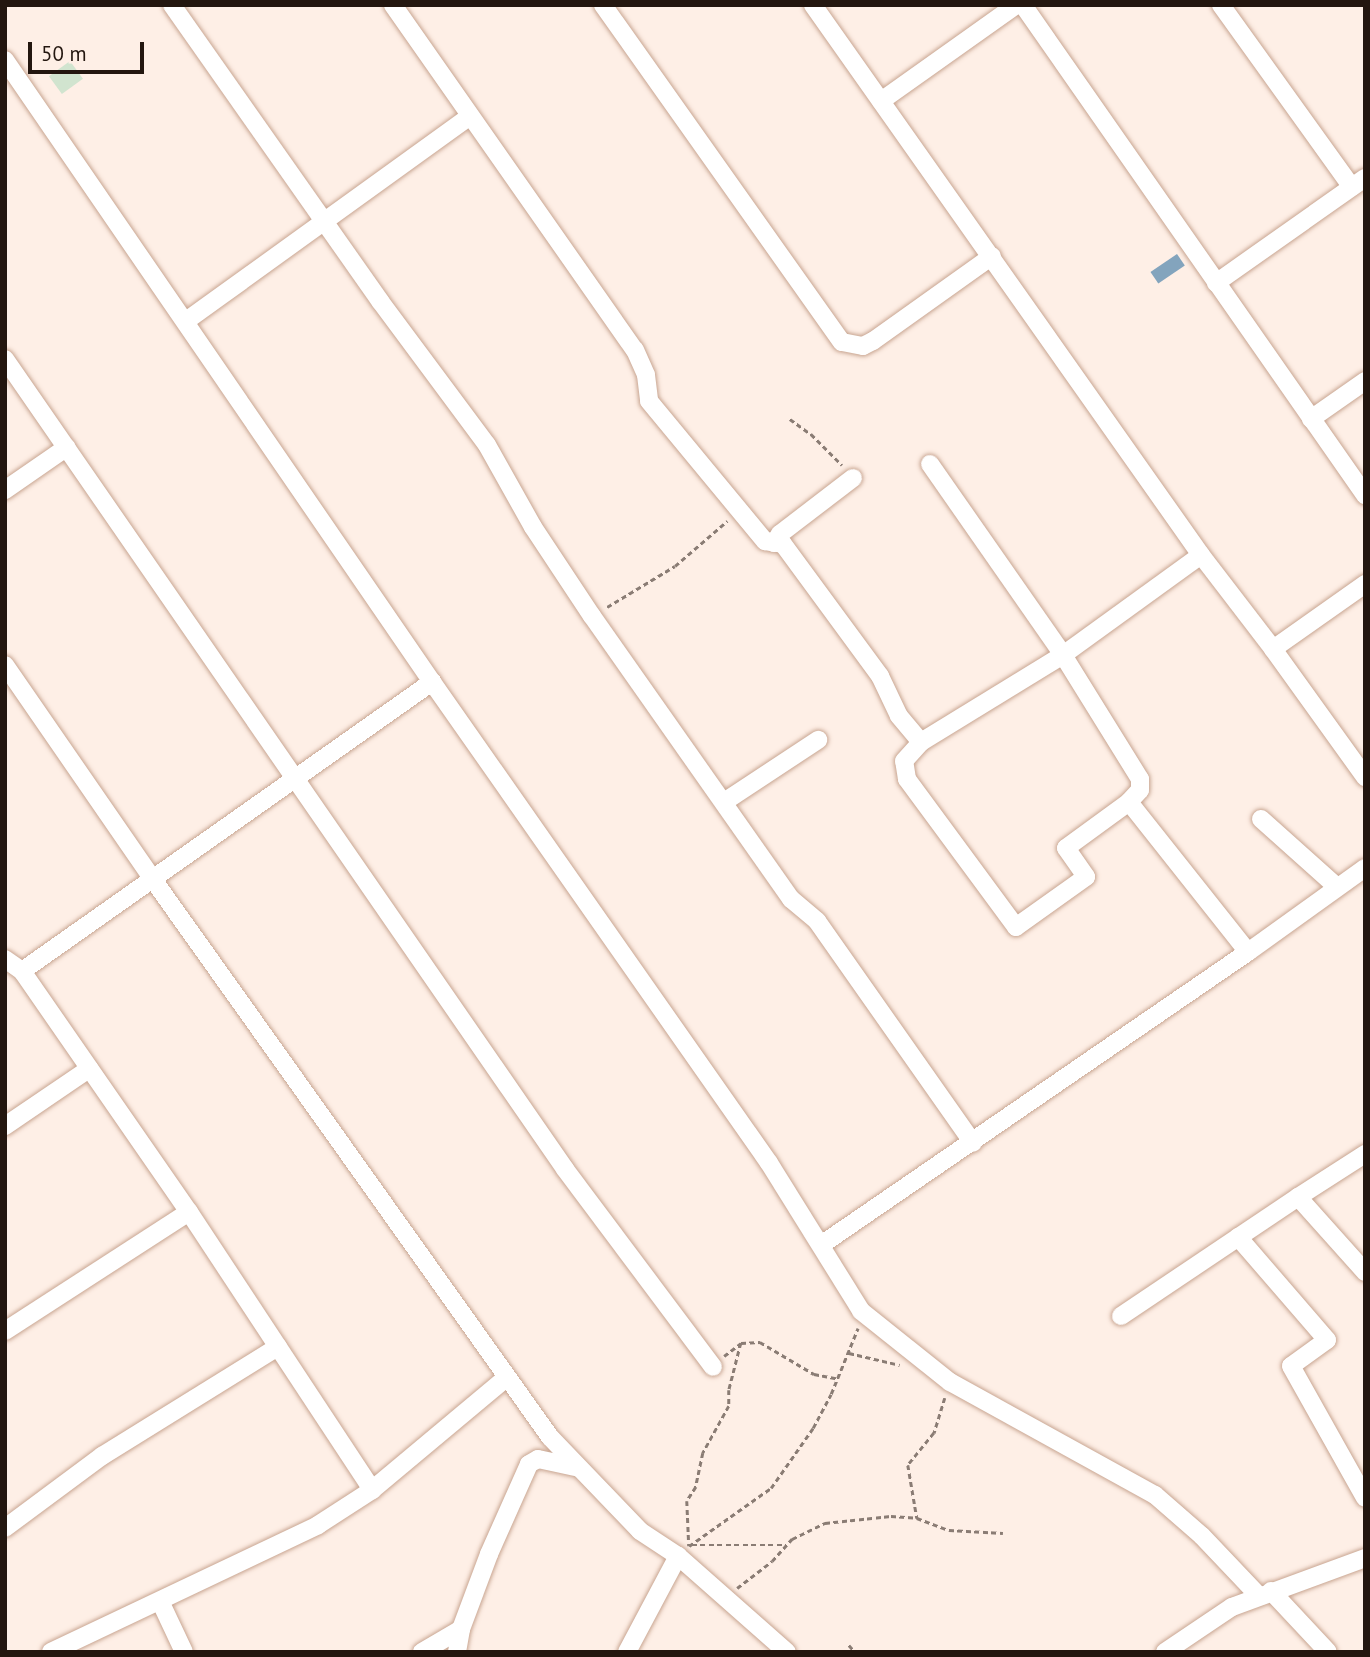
<!DOCTYPE html>
<html>
<head>
<meta charset="utf-8">
<style>
  body { margin:0 }
  #map { position:relative; width:1370px; height:1657px; overflow:hidden; background:#feefe6; font-family:"PT Sans",sans-serif }
  div>[style] { position:absolute }
  .green>* { inset:0; background:#d1e4cf; transform-origin:0 0 }
  .water>* { inset:0; background:#83a4bd; transform-origin:0 0 }
  .path>* { height:2.5px; margin-top:-1.25px; transform-origin:0; background:repeating-linear-gradient(90deg,#8a7c74 0 5px,transparent 0 8.5px) }
  .roads { filter:drop-shadow(0 0 2px #c8a591) drop-shadow(0 0 2px #c8a591) }
  .street>* { height:18px; margin:-9px; padding:0 9px; transform-origin:9px; border-radius:9px; background:#fff }
  span { translate:-50% -50%; white-space:nowrap; text-align:center; line-height:1.15; -webkit-text-stroke:7px #feefe6; paint-order:stroke }
  .frame { position:absolute; inset:0; border:7px solid #23160f; pointer-events:none }
  .scale { position:absolute; left:28px; top:42px; width:116px; height:32px; box-sizing:border-box; border:4px solid #23160f; border-top:0; padding-left:9px; font-size:21px; line-height:24px; white-space:nowrap; color:#23160f; -webkit-text-stroke:5px #feefe6; paint-order:stroke }
</style>
</head>
<body>
<div id="map">
  <div class="green">
    <div style="left:70px;top:61px;width:22px;height:26px;rotate:54deg"></div>
  </div>
  <div class="water">
    <div style="left:1177px;top:254px;width:14px;height:32px;rotate:56deg"></div>
  </div>
  <div class="path">
    <div style="left:790px;top:419px;width:26px;rotate:36deg"></div>
    <div style="left:811px;top:434px;width:44px;rotate:45deg"></div>
    <div style="left:607px;top:607px;width:79px;rotate:-31.1deg"></div>
    <div style="left:675px;top:566px;width:69px;rotate:-40.9deg"></div>
    <div style="left:741px;top:1343px;width:49px;rotate:104.3deg"></div>
    <div style="left:729px;top:1390px;width:16px;rotate:90deg"></div>
    <div style="left:729px;top:1406px;width:54px;rotate:119deg"></div>
    <div style="left:703px;top:1453px;width:35px;rotate:102deg"></div>
    <div style="left:696px;top:1487px;width:17px;rotate:123deg"></div>
    <div style="left:687px;top:1501px;width:45px;rotate:87.5deg"></div>
    <div style="left:689px;top:1546px;width:100px;rotate:-35.3deg"></div>
    <div style="left:771px;top:1488px;width:73px;rotate:-55deg"></div>
    <div style="left:813px;top:1428px;width:38px;rotate:-62deg"></div>
    <div style="left:831px;top:1394px;width:71px;rotate:-67.8deg"></div>
    <div style="left:849px;top:1353px;width:52px;rotate:13.2deg"></div>
    <div style="left:724px;top:1356px;width:21px;rotate:-37deg"></div>
    <div style="left:741px;top:1343px;width:19px;rotate:-3deg"></div>
    <div style="left:760px;top:1342px;width:63px;rotate:30.7deg"></div>
    <div style="left:814px;top:1374px;width:25px;rotate:11deg"></div>
    <div style="left:945px;top:1398px;width:37px;rotate:107deg"></div>
    <div style="left:934px;top:1433px;width:41px;rotate:129.1deg"></div>
    <div style="left:908px;top:1465px;width:54px;rotate:80.4deg"></div>
    <div style="left:917px;top:1518px;width:34px;rotate:21deg"></div>
    <div style="left:949px;top:1530px;width:54px;rotate:3.2deg"></div>
    <div style="left:692px;top:1545px;width:94px"></div>
    <div style="left:737px;top:1588px;width:44px;rotate:-37.6deg"></div>
    <div style="left:772px;top:1561px;width:30px;rotate:-48deg"></div>
    <div style="left:792px;top:1539px;width:37px;rotate:-26deg"></div>
    <div style="left:825px;top:1523px;width:66px;rotate:-6.1deg"></div>
    <div style="left:891px;top:1516px;width:26px;rotate:4deg"></div>
    <div style="left:849px;top:1645px;width:9px;rotate:49deg"></div>
  </div>
  <div class="roads">
    <div class="street">
      <div style="left:172px;top:5px;width:362px;rotate:54.9deg"></div>
      <div style="left:380px;top:301px;width:179px;rotate:53.4deg"></div>
      <div style="left:487px;top:445px;width:94px;rotate:60.7deg"></div>
      <div style="left:533px;top:527px;width:107px;rotate:56.5deg"></div>
      <div style="left:592px;top:616px;width:346px;rotate:54.9deg"></div>
      <div style="left:791px;top:899px;width:34px;rotate:40deg"></div>
      <div style="left:817px;top:921px;width:271px;rotate:54.9deg"></div>
      <div style="left:393px;top:5px;width:421px;rotate:55deg"></div>
      <div style="left:635px;top:350px;width:27px;rotate:66deg"></div>
      <div style="left:646px;top:375px;width:26px;rotate:83deg"></div>
      <div style="left:649px;top:401px;width:182px;rotate:50.4deg"></div>
      <div style="left:765px;top:541px;width:18px;rotate:9deg"></div>
      <div style="left:783px;top:544px;width:164px;rotate:53.7deg"></div>
      <div style="left:880px;top:676px;width:44px;rotate:64.6deg"></div>
      <div style="left:899px;top:716px;width:34px;rotate:50deg"></div>
      <div style="left:603px;top:5px;width:413px;rotate:54.7deg"></div>
      <div style="left:842px;top:342px;width:21px;rotate:11deg"></div>
      <div style="left:863px;top:346px;width:11px;rotate:-27deg"></div>
      <div style="left:873px;top:341px;width:146px;rotate:-35.5deg"></div>
      <div style="left:813px;top:5px;width:673px;rotate:54.8deg"></div>
      <div style="left:1201px;top:555px;width:118px;rotate:52.5deg"></div>
      <div style="left:1273px;top:649px;width:158px;rotate:54.3deg"></div>
      <div style="left:1023px;top:5px;width:598px;rotate:55.09deg"></div>
      <div style="left:1221px;top:5px;width:224px;rotate:54.3deg"></div>
      <div style="left:5px;top:60px;width:754px;rotate:55.53deg"></div>
      <div style="left:432px;top:682px;width:587px;rotate:54.98deg"></div>
      <div style="left:769px;top:1163px;width:174px;rotate:58.1deg"></div>
      <div style="left:861px;top:1311px;width:114px;rotate:38.6deg"></div>
      <div style="left:950px;top:1382px;width:234px;rotate:28.9deg"></div>
      <div style="left:1155px;top:1495px;width:62px;rotate:41.1deg"></div>
      <div style="left:1202px;top:1536px;width:81px;rotate:46.5deg"></div>
      <div style="left:881px;top:101px;width:166px;rotate:-35.4deg"></div>
      <div style="left:1216px;top:283px;width:182px;rotate:-35.2deg"></div>
      <div style="left:186px;top:321px;width:350px;rotate:-35.8deg"></div>
      <div style="left:5px;top:359px;width:985px;rotate:55.34deg"></div>
      <div style="left:565px;top:1169px;width:247px;rotate:53.2deg"></div>
      <div style="left:1311px;top:419px;width:66px;rotate:-35.1deg"></div>
      <div style="left:930px;top:464px;width:233px;rotate:55.1deg"></div>
      <div style="left:1063px;top:655px;width:146px;rotate:58.2deg"></div>
      <div style="left:1140px;top:779px;width:11px;rotate:90deg"></div>
      <div style="left:1140px;top:790px;width:16px;rotate:133deg"></div>
      <div style="left:1129px;top:802px;width:191px;rotate:51.6deg"></div>
      <div style="left:5px;top:490px;width:75px;rotate:-34.7deg"></div>
      <div style="left:774px;top:543px;width:11px;rotate:-56deg"></div>
      <div style="left:780px;top:534px;width:92px;rotate:-37.5deg"></div>
      <div style="left:1273px;top:649px;width:113px;rotate:-35.2deg"></div>
      <div style="left:5px;top:665px;width:259px;rotate:55.4deg"></div>
      <div style="left:152px;top:878px;width:686px;rotate:54.55deg"></div>
      <div style="left:550px;top:1437px;width:130px;rotate:46.2deg"></div>
      <div style="left:640px;top:1531px;width:45px;rotate:33.3deg"></div>
      <div style="left:678px;top:1556px;width:145px;rotate:41.4deg"></div>
      <div style="left:724px;top:802px;width:113px;rotate:-33.4deg"></div>
      <div style="left:1129px;top:802px;width:78px;rotate:143.9deg"></div>
      <div style="left:1066px;top:848px;width:35px;rotate:55deg"></div>
      <div style="left:1086px;top:877px;width:86px;rotate:144.5deg"></div>
      <div style="left:1016px;top:927px;width:184px;rotate:-126.4deg"></div>
      <div style="left:907px;top:779px;width:18px;rotate:-99deg"></div>
      <div style="left:904px;top:761px;width:25px;rotate:-48deg"></div>
      <div style="left:921px;top:742px;width:167px;rotate:-31.5deg"></div>
      <div style="left:1063px;top:655px;width:170px;rotate:-35.9deg"></div>
      <div style="left:1261px;top:819px;width:102px;rotate:41.8deg"></div>
      <div style="left:5px;top:959px;width:21px;rotate:35deg"></div>
      <div style="left:22px;top:971px;width:293px;rotate:55.3deg"></div>
      <div style="left:189px;top:1212px;width:333px;rotate:56.6deg"></div>
      <div style="left:22px;top:971px;width:502px;rotate:-35.18deg"></div>
      <div style="left:5px;top:1126px;width:102px;rotate:-34.2deg"></div>
      <div style="left:1365px;top:1154px;width:80px;rotate:147.3deg"></div>
      <div style="left:1298px;top:1197px;width:101px;rotate:48.2deg"></div>
      <div style="left:1238px;top:1237px;width:136px;rotate:49.2deg"></div>
      <div style="left:1327px;top:1340px;width:44px;rotate:144.2deg"></div>
      <div style="left:1291px;top:1366px;width:151px;rotate:60.7deg"></div>
      <div style="left:821px;top:1245px;width:518px;rotate:-34.46deg"></div>
      <div style="left:1248px;top:952px;width:144px;rotate:-35.7deg"></div>
      <div style="left:1121px;top:1316px;width:213px;rotate:-33.9deg"></div>
      <div style="left:5px;top:1331px;width:219px;rotate:-32.9deg"></div>
      <div style="left:5px;top:1528px;width:121px;rotate:-36.6deg"></div>
      <div style="left:102px;top:1456px;width:207px;rotate:-31.8deg"></div>
      <div style="left:1271px;top:1591px;width:83px;rotate:46.9deg"></div>
      <div style="left:160px;top:1601px;width:56px;rotate:64.8deg"></div>
      <div style="left:51px;top:1652px;width:296px;rotate:-25.4deg"></div>
      <div style="left:318px;top:1525px;width:64px;rotate:-32.9deg"></div>
      <div style="left:372px;top:1490px;width:175px;rotate:-39.9deg"></div>
      <div style="left:422px;top:1652px;width:45px;rotate:-30.5deg"></div>
      <div style="left:457px;top:1652px;width:23px;rotate:-80deg"></div>
      <div style="left:461px;top:1629px;width:80px;rotate:-69.5deg"></div>
      <div style="left:489px;top:1554px;width:98px;rotate:-66deg"></div>
      <div style="left:529px;top:1464px;width:10px;rotate:-29deg"></div>
      <div style="left:538px;top:1459px;width:39px;rotate:12deg"></div>
      <div style="left:627px;top:1652px;width:109px;rotate:-62deg"></div>
      <div style="left:1165px;top:1652px;width:81px;rotate:-33.9deg"></div>
      <div style="left:1232px;top:1607px;width:142px;rotate:-20.2deg"></div>
    </div>
  </div>
  <div class="frame"></div>
  <div class="scale">50 m</div>
</div>
</body>
</html>
